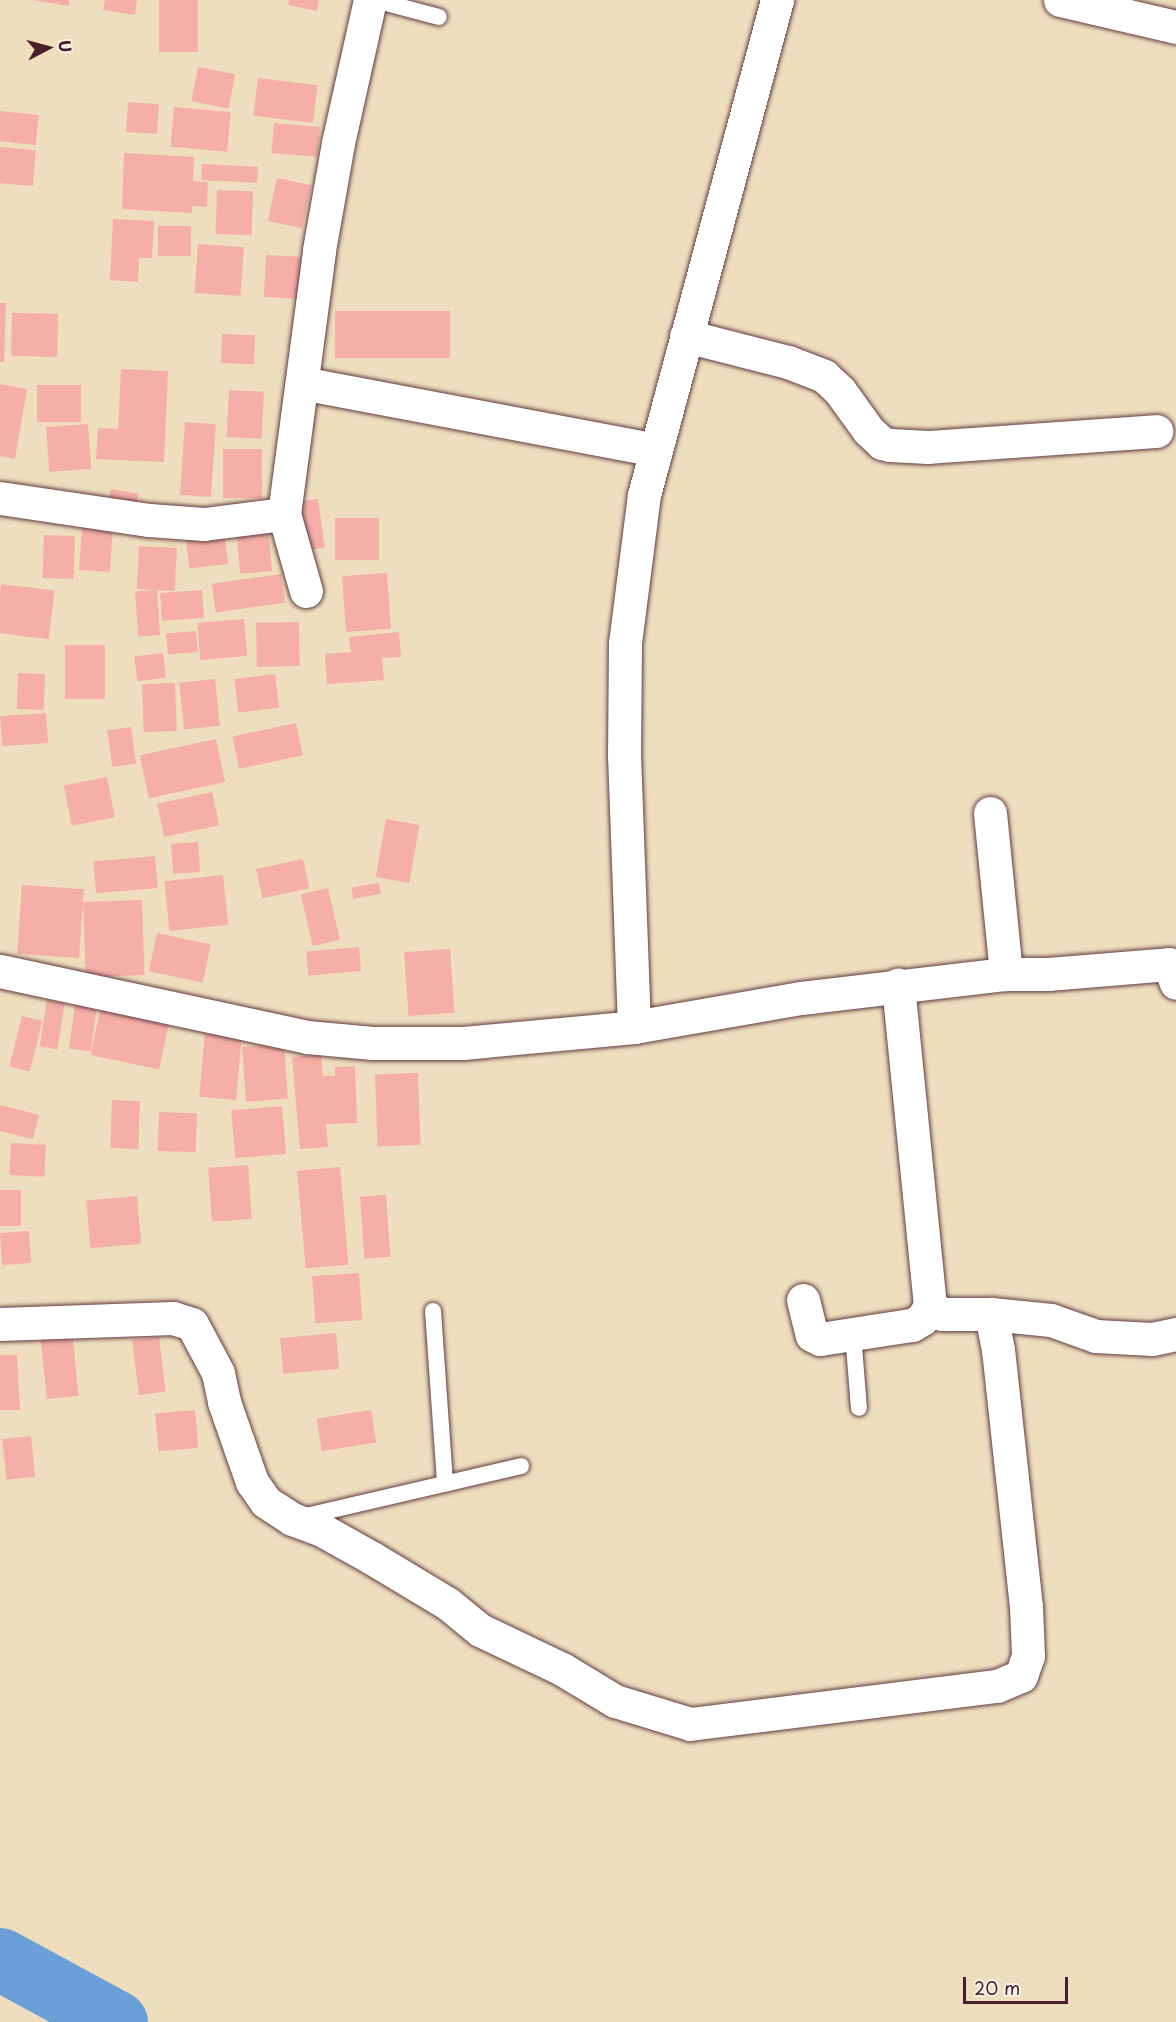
<!DOCTYPE html>
<html>
<head>
<meta charset="utf-8">
<style>
  body { margin:0 }
  #map { position:relative; width:1176px; height:2022px; overflow:hidden; background:#eedebe; font-family:"Playpen Sans",sans-serif }
  div>[style] { position:absolute }
  .river>* { height:63px; margin:-31.5px; padding:0 31.5px; transform-origin:31.5px; border-radius:31.5px; background:#6a9fd7 }
  .building>* { inset:0; background:#f5afa8; transform-origin:0 0 }
  .roads { filter:drop-shadow(0 0 2px #633c41) drop-shadow(0 0 2px #633c41) }
  .lane>* { height:16px; margin:-8px; padding:0 8px; transform-origin:8px; border-radius:8px; background:#fff }
  .street>* { height:33px; margin:-16.5px; padding:0 16.5px; transform-origin:16.5px; border-radius:16.5px; background:#fff }
  span { translate:-50% -50%; white-space:nowrap; text-align:center; line-height:1.15; -webkit-text-stroke:5px #f7f3e8; paint-order:stroke }
  .north { position:absolute; left:18px; top:18px; width:60px; height:60px; -webkit-text-stroke:4px #f7f3e8; paint-order:stroke; rotate:84deg; font-size:16px; font-weight:700; line-height:24px; text-align:center; color:#4a1f2b }
  .north::after { content:''; display:block; margin:auto; width:21px; height:27px; background:#4a1f2b; clip-path:polygon(50% 0,100% 100%,50% 72%,0 100%) }
  .scale { position:absolute; left:963px; top:1977px; width:105px; height:27px; box-sizing:border-box; border:3px solid #4a1f2b; border-top:0; padding-left:8px; font-size:18px; line-height:21px; white-space:nowrap; color:#4a1f2b; -webkit-text-stroke:4px #f7f3e8; paint-order:stroke }
</style>
</head>
<body>
<div id="map">
  <div class="river">
    <div style="left:0;top:1959px;width:132px;rotate:28.5deg"></div>
  </div>
  <div class="building">
    <div style="clip-path:polygon(32px 0,69px 0,69px 6px)"></div>
    <div style="clip-path:polygon(105px 0,137px 0,135px 15px,103px 10px)"></div>
    <div style="left:159px;top:0;width:39px;height:52px"></div>
    <div style="clip-path:polygon(289px 0,319px 0,317px 11px,288px 5px)"></div>
    <div style="left:198px;top:67px;width:38px;height:35px;rotate:11deg"></div>
    <div style="left:258px;top:78px;width:60px;height:38px;rotate:7deg"></div>
    <div style="left:128px;top:102px;width:31px;height:30px;rotate:4deg"></div>
    <div style="left:174px;top:107px;width:57px;height:40px;rotate:5deg"></div>
    <div style="left:0;top:111px;width:39px;height:30px;rotate:6deg"></div>
    <div style="left:274px;top:123px;width:46px;height:30px;rotate:5deg"></div>
    <div style="left:0;top:147px;width:36px;height:36px;rotate:5deg"></div>
    <div style="clip-path:polygon(124px 153px,194px 157px,193px 181px,208px 182px,207px 207px,192px 206px,192px 213px,122px 209px)"></div>
    <div style="left:202px;top:164px;width:56px;height:16px;rotate:3deg"></div>
    <div style="left:277px;top:178px;width:35px;height:44px;rotate:12deg"></div>
    <div style="left:217px;top:190px;width:36px;height:44px;rotate:2deg"></div>
    <div style="clip-path:polygon(113px 219px,154px 221px,152px 258px,139px 258px,138px 282px,110px 280px)"></div>
    <div style="left:158px;top:226px;width:33px;height:30px"></div>
    <div style="left:198px;top:244px;width:46px;height:49px;rotate:4deg"></div>
    <div style="left:266px;top:255px;width:35px;height:42px;rotate:3deg"></div>
    <div style="clip-path:polygon(0 303px,6px 303px,4px 362px,0 362px)"></div>
    <div style="left:335px;top:311px;width:115px;height:47px"></div>
    <div style="left:12px;top:313px;width:46px;height:43px;rotate:1deg"></div>
    <div style="left:222px;top:334px;width:33px;height:29px;rotate:2deg"></div>
    <div style="clip-path:polygon(121px 369px,168px 371px,164px 462px,96px 459px,98px 428px,118px 429px)"></div>
    <div style="clip-path:polygon(0 384px,27px 389px,15px 459px,0 456px)"></div>
    <div style="left:37px;top:385px;width:44px;height:37px"></div>
    <div style="left:229px;top:390px;width:35px;height:47px;rotate:3deg"></div>
    <div style="left:185px;top:422px;width:31px;height:73px;rotate:4deg"></div>
    <div style="left:88px;top:424px;width:45px;height:42px;rotate:86deg"></div>
    <div style="left:223px;top:449px;width:39px;height:49px"></div>
    <div style="left:111px;top:489px;width:28px;height:21px;rotate:10deg"></div>
    <div style="left:318px;top:499px;width:49px;height:22px;rotate:82deg"></div>
    <div style="left:335px;top:518px;width:44px;height:42px"></div>
    <div style="left:268px;top:525px;width:46px;height:32px;rotate:85deg"></div>
    <div style="left:82px;top:527px;width:31px;height:43px;rotate:4deg"></div>
    <div style="left:224px;top:530px;width:34px;height:39px;rotate:83deg"></div>
    <div style="left:44px;top:535px;width:31px;height:43px;rotate:2deg"></div>
    <div style="left:139px;top:546px;width:38px;height:43px;rotate:3deg"></div>
    <div style="left:387px;top:573px;width:56px;height:45px;rotate:86deg"></div>
    <div style="left:281px;top:574px;width:29px;height:70px;rotate:82deg"></div>
    <div style="left:1px;top:584px;width:54px;height:49px;rotate:7deg"></div>
    <div style="left:157px;top:590px;width:45px;height:22px;rotate:86deg"></div>
    <div style="left:202px;top:590px;width:28px;height:42px;rotate:86deg"></div>
    <div style="left:244px;top:619px;width:37px;height:47px;rotate:85deg"></div>
    <div style="left:299px;top:622px;width:44px;height:43px;rotate:89deg"></div>
    <div style="left:196px;top:631px;width:21px;height:30px;rotate:85deg"></div>
    <div style="clip-path:polygon(399px 632px,401px 657px,382px 658px,384px 680px,327px 684px,325px 654px,351px 652px,349px 637px)"></div>
    <div style="left:65px;top:645px;width:40px;height:54px"></div>
    <div style="left:163px;top:653px;width:25px;height:29px;rotate:83deg"></div>
    <div style="left:18px;top:673px;width:27px;height:36px;rotate:2deg"></div>
    <div style="left:275px;top:674px;width:34px;height:41px;rotate:83deg"></div>
    <div style="left:215px;top:679px;width:47px;height:36px;rotate:84deg"></div>
    <div style="left:175px;top:683px;width:48px;height:33px;rotate:88deg"></div>
    <div style="left:46px;top:713px;width:30px;height:46px;rotate:86deg"></div>
    <div style="left:296px;top:723px;width:33px;height:65px;rotate:78deg"></div>
    <div style="left:131px;top:727px;width:37px;height:24px;rotate:82deg"></div>
    <div style="left:216px;top:739px;width:44px;height:78px;rotate:78deg"></div>
    <div style="left:107px;top:777px;width:41px;height:44px;rotate:79deg"></div>
    <div style="left:212px;top:792px;width:34px;height:56px;rotate:78deg"></div>
    <div style="left:386px;top:819px;width:34px;height:59px;rotate:10deg"></div>
    <div style="left:198px;top:842px;width:30px;height:27px;rotate:86deg"></div>
    <div style="left:155px;top:856px;width:32px;height:62px;rotate:85deg"></div>
    <div style="left:303px;top:859px;width:30px;height:48px;rotate:78deg"></div>
    <div style="left:223px;top:875px;width:50px;height:59px;rotate:84deg"></div>
    <div style="left:379px;top:883px;width:11px;height:28px;rotate:80deg"></div>
    <div style="left:22px;top:885px;width:62px;height:69px;rotate:4deg"></div>
    <div style="left:328px;top:888px;width:53px;height:28px;rotate:77deg"></div>
    <div style="left:142px;top:900px;width:75px;height:59px;rotate:88deg"></div>
    <div style="left:157px;top:933px;width:55px;height:39px;rotate:12deg"></div>
    <div style="left:359px;top:947px;width:24px;height:53px;rotate:85deg"></div>
    <div style="left:450px;top:949px;width:64px;height:46px;rotate:86deg"></div>
    <div style="left:76px;top:998px;width:22px;height:51px;rotate:8deg"></div>
    <div style="left:47px;top:1000px;width:18px;height:47px;rotate:9deg"></div>
    <div style="left:101px;top:1006px;width:70px;height:50px;rotate:12deg"></div>
    <div style="left:22px;top:1016px;width:21px;height:52px;rotate:14deg"></div>
    <div style="left:205px;top:1031px;width:37px;height:66px;rotate:5deg"></div>
    <div style="left:284px;top:1044px;width:55px;height:42px;rotate:86deg"></div>
    <div style="clip-path:polygon(321px 1054px,323px 1076px,335px 1076px,335px 1067px,355px 1066px,357px 1123px,326px 1124px,328px 1147px,300px 1149px,292px 1057px)"></div>
    <div style="left:418px;top:1073px;width:72px;height:43px;rotate:88deg"></div>
    <div style="left:112px;top:1100px;width:28px;height:48px;rotate:2deg"></div>
    <div style="clip-path:polygon(0 1105px,39px 1115px,33px 1139px,0 1131px)"></div>
    <div style="left:282px;top:1106px;width:48px;height:51px;rotate:85deg"></div>
    <div style="left:159px;top:1112px;width:38px;height:39px;rotate:2deg"></div>
    <div style="left:11px;top:1143px;width:35px;height:32px;rotate:3deg"></div>
    <div style="left:248px;top:1165px;width:54px;height:40px;rotate:86deg"></div>
    <div style="left:340px;top:1167px;width:98px;height:43px;rotate:85deg"></div>
    <div style="left:0;top:1190px;width:21px;height:36px"></div>
    <div style="left:386px;top:1195px;width:62px;height:26px;rotate:86deg"></div>
    <div style="left:137px;top:1196px;width:48px;height:51px;rotate:85deg"></div>
    <div style="left:29px;top:1231px;width:32px;height:29px;rotate:86deg"></div>
    <div style="left:359px;top:1273px;width:47px;height:47px;rotate:86deg"></div>
    <div style="left:72px;top:1332px;width:64px;height:32px;rotate:84deg"></div>
    <div style="left:336px;top:1333px;width:36px;height:56px;rotate:85deg"></div>
    <div style="left:159px;top:1337px;width:55px;height:27px;rotate:83deg"></div>
    <div style="clip-path:polygon(0 1355px,17px 1355px,20px 1410px,0 1410px)"></div>
    <div style="left:195px;top:1410px;width:38px;height:40px;rotate:85deg"></div>
    <div style="left:371px;top:1410px;width:33px;height:55px;rotate:81deg"></div>
    <div style="left:31px;top:1436px;width:41px;height:29px;rotate:84deg"></div>
  </div>
  <div class="roads">
    <div class="lane">
      <div style="left:375px;top:0;width:66px;rotate:14.9deg"></div>
      <div style="left:433px;top:1311px;width:173px;rotate:86deg"></div>
      <div style="left:853px;top:1334px;width:74px;rotate:85.4deg"></div>
      <div style="left:302px;top:1517px;width:225px;rotate:-13.1deg"></div>
    </div>
    <div class="street">
      <div style="left:1060px;top:0;width:119px;rotate:13.1deg"></div>
      <div style="left:686px;top:336px;width:105px;rotate:14.3deg"></div>
      <div style="left:788px;top:362px;width:39px;rotate:21deg"></div>
      <div style="left:824px;top:376px;width:22px;rotate:43deg"></div>
      <div style="left:840px;top:391px;width:48px;rotate:54.3deg"></div>
      <div style="left:868px;top:430px;width:19px;rotate:43deg"></div>
      <div style="left:882px;top:443px;width:8px;rotate:14deg"></div>
      <div style="left:890px;top:445px;width:38px;rotate:3deg"></div>
      <div style="left:928px;top:447px;width:229px;rotate:-4deg"></div>
      <div style="left:302px;top:383px;width:359px;rotate:10.7deg"></div>
      <div style="left:0;top:498px;width:151px;rotate:8.4deg"></div>
      <div style="left:149px;top:520px;width:55px;rotate:4.2deg"></div>
      <div style="left:204px;top:524px;width:81px;rotate:-7.1deg"></div>
      <div style="left:306px;top:591px;width:80px;rotate:-105.9deg"></div>
      <div style="left:284px;top:514px;width:266px;rotate:-82.4deg"></div>
      <div style="left:319px;top:250px;width:109px;rotate:-79.9deg"></div>
      <div style="left:338px;top:143px;width:147px;rotate:-77.4deg"></div>
      <div style="left:990px;top:813px;width:162px;rotate:84.3deg"></div>
      <div style="left:0;top:971px;width:314px;rotate:12.1deg"></div>
      <div style="left:307px;top:1037px;width:66px;rotate:5.2deg"></div>
      <div style="left:373px;top:1043px;width:90px"></div>
      <div style="left:463px;top:1043px;width:172px;rotate:-5.3deg"></div>
      <div style="left:634px;top:1027px;width:169px;rotate:-9.9deg"></div>
      <div style="left:801px;top:998px;width:206px;rotate:-6.7deg"></div>
      <div style="left:1006px;top:974px;width:42px"></div>
      <div style="left:1048px;top:974px;width:121px;rotate:-4.7deg"></div>
      <div style="left:1169px;top:964px;width:20px;rotate:70deg"></div>
      <div style="left:634px;top:1027px;width:270px;rotate:-92.1deg"></div>
      <div style="left:624px;top:757px;width:114px;rotate:-89.5deg"></div>
      <div style="left:625px;top:643px;width:149px;rotate:-82.7deg"></div>
      <div style="left:644px;top:495px;width:513px;rotate:-74.96deg"></div>
      <div style="left:803px;top:1300px;width:36px;rotate:76deg"></div>
      <div style="left:812px;top:1335px;width:9px;rotate:27deg"></div>
      <div style="left:820px;top:1339px;width:93px;rotate:-8.7deg"></div>
      <div style="left:912px;top:1325px;width:12px;rotate:-31deg"></div>
      <div style="left:922px;top:1319px;width:15px;rotate:-58deg"></div>
      <div style="left:991px;top:1314px;width:60px;rotate:5.7deg"></div>
      <div style="left:1051px;top:1320px;width:48px;rotate:19.6deg"></div>
      <div style="left:1096px;top:1336px;width:56px;rotate:3.1deg"></div>
      <div style="left:1152px;top:1339px;width:25px;rotate:-12deg"></div>
      <div style="left:0;top:1324px;width:173px;rotate:-2deg"></div>
      <div style="left:173px;top:1318px;width:20px;rotate:18deg"></div>
      <div style="left:192px;top:1324px;width:55px;rotate:62deg"></div>
      <div style="left:218px;top:1373px;width:30px;rotate:78deg"></div>
      <div style="left:224px;top:1402px;width:85px;rotate:70.7deg"></div>
      <div style="left:252px;top:1482px;width:24px;rotate:55deg"></div>
      <div style="left:266px;top:1502px;width:31px;rotate:33deg"></div>
      <div style="left:292px;top:1519px;width:32px;rotate:20deg"></div>
      <div style="left:322px;top:1530px;width:57px;rotate:29.2deg"></div>
      <div style="left:372px;top:1558px;width:87px;rotate:31deg"></div>
      <div style="left:447px;top:1603px;width:43px;rotate:39.3deg"></div>
      <div style="left:480px;top:1630px;width:91px;rotate:25.4deg"></div>
      <div style="left:562px;top:1669px;width:62px;rotate:31.1deg"></div>
      <div style="left:615px;top:1701px;width:78px;rotate:17deg"></div>
      <div style="left:690px;top:1724px;width:309px;rotate:-7.1deg"></div>
      <div style="left:997px;top:1686px;width:26px;rotate:-23deg"></div>
      <div style="left:1021px;top:1676px;width:21px;rotate:-71deg"></div>
      <div style="left:1028px;top:1656px;width:49px;rotate:-92.3deg"></div>
      <div style="left:1026px;top:1607px;width:259px;rotate:-96.2deg"></div>
      <div style="left:998px;top:1350px;width:37px;rotate:-101deg"></div>
      <div style="left:991px;top:1314px;width:49px;rotate:180deg"></div>
      <div style="left:942px;top:1314px;width:14px;rotate:-146deg"></div>
      <div style="left:930px;top:1306px;width:323px;rotate:-95.7deg"></div>
    </div>
  </div>
  <div class="north">U</div>
  <div class="scale">20 m</div>
</div>
</body>
</html>
